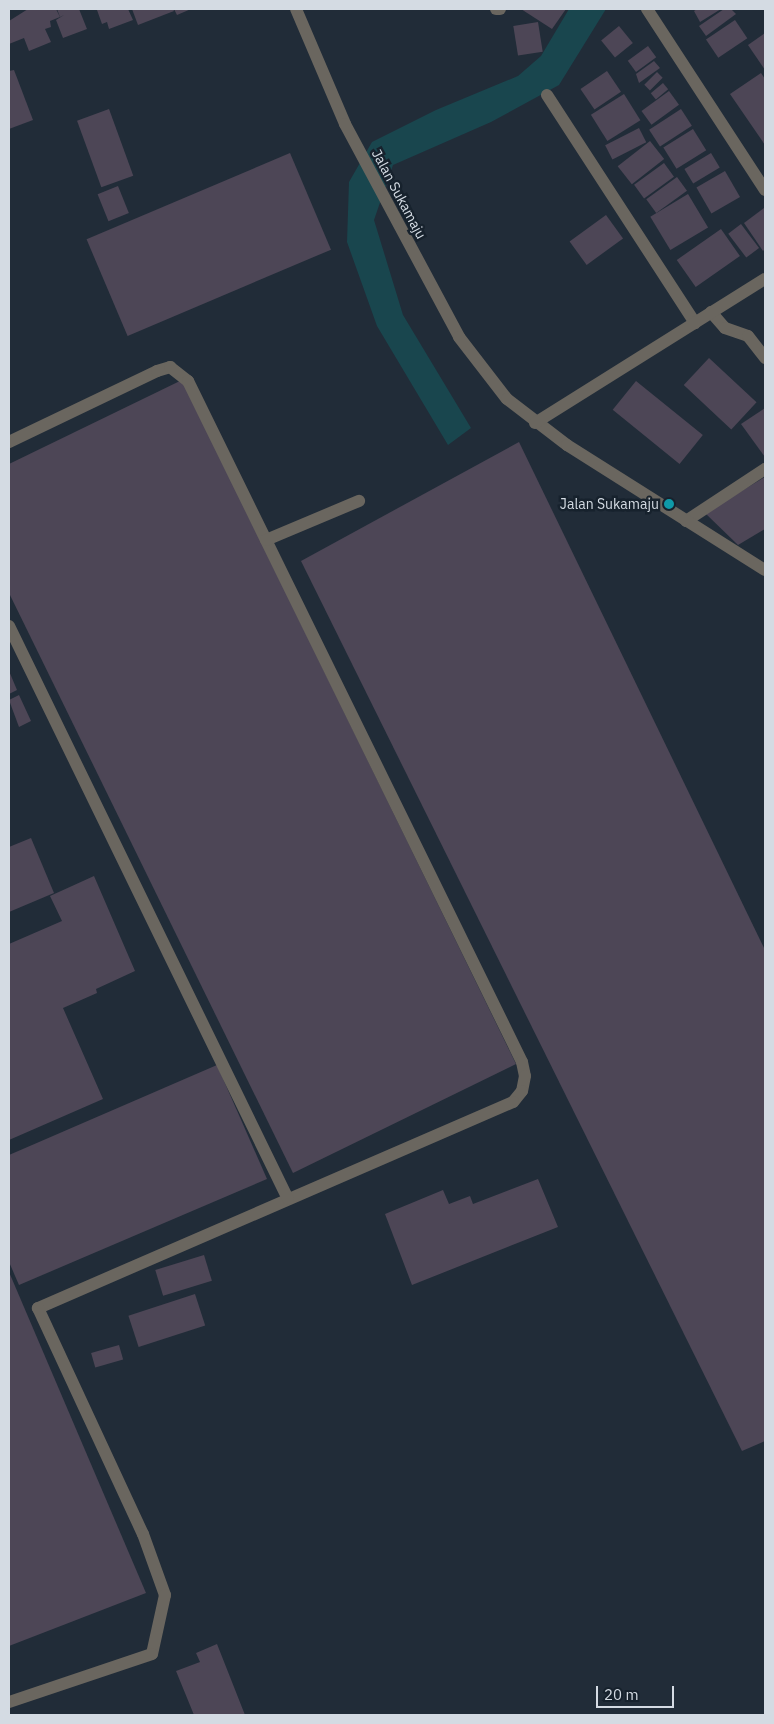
<!DOCTYPE html>
<html>
<head>
<meta charset="utf-8">
<style>
  body { margin:0 }
  #map { position:relative; width:774px; height:1724px; overflow:hidden; background:#212c38; font-family:"IBM Plex Sans",sans-serif }
  div>[style] { position:absolute }
  .water>* { inset:0; background:#19464e }
  .building>* { inset:0; background:#4d4656; transform-origin:0 0 }
  .service>* { height:12px; margin:-6px; padding:0 6px; transform-origin:6px; border-radius:6px; background:#6a665f }
  .minor>* { height:12px; margin:-6px; padding:0 6px; transform-origin:6px; border-radius:6px; background:#6a665f }
  .dots>* { width:14px; height:14px; translate:-50% -50%; box-sizing:border-box; border:2px solid #17222d; border-radius:50% }
  span { translate:-50% -50%; white-space:nowrap; text-align:center; line-height:1.15; -webkit-text-stroke:5px #17222d; paint-order:stroke }
  .street-label { font-size:14px; color:#d4dbe3 }
  .poi-label { font-size:14px; color:#d4dbe3 }
  .right { translate:-100% -50%; text-align:right }
  .frame { position:absolute; inset:0; border:10px solid #d4dbe3; pointer-events:none }
  .scale { position:absolute; left:596px; top:1686px; width:78px; height:22px; box-sizing:border-box; border:2px solid #d4dbe3; border-top:0; padding-left:6px; font-size:15px; line-height:18px; white-space:nowrap; color:#d4dbe3; -webkit-text-stroke:4px #17222d; paint-order:stroke }
</style>
</head>
<body>
<div id="map">
  <div class="water">
    <div style="clip-path:polygon(569px 9px,606px 9px,559px 85px,491px 122px,393px 165px,374px 220px,403px 315px,471px 428px,448px 445px,377px 326px,347px 242px,349px 182px,372px 142px,436px 110px,518px 76px,541px 56px)"></div>
  </div>
  <div class="building">
    <div style="clip-path:polygon(28px 9px,56px 9px,60px 17px,50px 21px,51px 27px,45px 29px,51px 42px,29px 51px,24px 38px,9px 44px,9px 21px)"></div>
    <div style="clip-path:polygon(57px 9px,79px 9px,87px 29px,63px 38px,56px 20px,64px 15px,60px 17px)"></div>
    <div style="clip-path:polygon(102px 9px,128px 9px,133px 20px,109px 29px,107px 22px,102px 24px,97px 10px)"></div>
    <div style="clip-path:polygon(132px 9px,173px 9px,174px 11px,138px 25px)"></div>
    <div style="clip-path:polygon(174px 9px,191px 9px,177px 15px)"></div>
    <div style="clip-path:polygon(521px 9px,566px 9px,552px 29px)"></div>
    <div style="clip-path:polygon(697px 9px,721px 9px,700px 22px,694px 11px)"></div>
    <div style="clip-path:polygon(724px 9px,731px 9px,736px 14px,706px 36px,699px 26px)"></div>
    <div style="left:735px;top:20px;width:22px;height:35px;rotate:56deg"></div>
    <div style="left:538px;top:22px;width:30px;height:25px;rotate:81deg"></div>
    <div style="left:619px;top:26px;width:22px;height:23px;rotate:51deg"></div>
    <div style="clip-path:polygon(765px 33px,765px 70px,748px 45px)"></div>
    <div style="left:648px;top:46px;width:14px;height:25px;rotate:54deg"></div>
    <div style="clip-path:polygon(654px 61px,660px 68px,639px 83px,636px 74px)"></div>
    <div style="clip-path:polygon(14px 70px,33px 120px,9px 129px,9px 71px)"></div>
    <div style="left:607px;top:71px;width:25px;height:32px;rotate:56deg"></div>
    <div style="left:657px;top:72px;width:8px;height:18px;rotate:45deg"></div>
    <div style="clip-path:polygon(761px 73px,765px 79px,765px 145px,730px 94px)"></div>
    <div style="left:663px;top:83px;width:8px;height:16px;rotate:50deg"></div>
    <div style="left:669px;top:91px;width:17px;height:34px;rotate:54deg"></div>
    <div style="left:624px;top:94px;width:31px;height:39px;rotate:58deg"></div>
    <div style="left:109px;top:109px;width:71px;height:34px;rotate:70deg"></div>
    <div style="left:681px;top:109px;width:20px;height:38px;rotate:57deg"></div>
    <div style="left:639px;top:128px;width:16px;height:38px;rotate:63deg"></div>
    <div style="left:693px;top:129px;width:25px;height:35px;rotate:58deg"></div>
    <div style="left:650px;top:141px;width:23px;height:41px;rotate:52deg"></div>
    <div style="left:290px;top:153px;width:105px;height:221px;rotate:67deg"></div>
    <div style="left:711px;top:153px;width:17px;height:31px;rotate:59deg"></div>
    <div style="left:664px;top:163px;width:17px;height:37px;rotate:54deg"></div>
    <div style="left:725px;top:171px;width:30px;height:33px;rotate:60deg"></div>
    <div style="left:677px;top:177px;width:17px;height:38px;rotate:54deg"></div>
    <div style="left:118px;top:186px;width:29px;height:22px;rotate:68deg"></div>
    <div style="left:688px;top:194px;width:39px;height:44px;rotate:59deg"></div>
    <div style="clip-path:polygon(764px 208px,765px 249px,763px 251px,744px 223px)"></div>
    <div style="left:606px;top:215px;width:29px;height:45px;rotate:54deg"></div>
    <div style="left:741px;top:224px;width:30px;height:16px;rotate:53deg"></div>
    <div style="left:721px;top:229px;width:33px;height:54px;rotate:55deg"></div>
    <div style="left:709px;top:358px;width:65px;height:37px;rotate:43deg"></div>
    <div style="clip-path:polygon(182px 380px,516px 1064px,293px 1173px,9px 593px,9px 464px)"></div>
    <div style="left:636px;top:381px;width:86px;height:37px;rotate:39deg"></div>
    <div style="clip-path:polygon(765px 408px,765px 457px,741px 424px)"></div>
    <div style="clip-path:polygon(519px 442px,765px 950px,765px 1441px,742px 1451px,301px 561px)"></div>
    <div style="clip-path:polygon(765px 477px,765px 529px,738px 545px,705px 513px)"></div>
    <div style="clip-path:polygon(9px 671px,17px 690px,9px 694px)"></div>
    <div style="clip-path:polygon(19px 695px,31px 721px,19px 727px,9px 700px)"></div>
    <div style="clip-path:polygon(31px 838px,54px 893px,9px 912px,9px 847px)"></div>
    <div style="clip-path:polygon(94px 876px,135px 971px,96px 989px,97px 993px,63px 1008px,103px 1099px,9px 1140px,9px 944px,62px 921px,50px 896px)"></div>
    <div style="clip-path:polygon(217px 1065px,267px 1179px,19px 1285px,9px 1262px,9px 1155px)"></div>
    <div style="clip-path:polygon(538px 1179px,558px 1227px,412px 1285px,385px 1214px,443px 1190px,449px 1204px,470px 1196px,473px 1204px)"></div>
    <div style="left:204px;top:1255px;width:27px;height:51px;rotate:73deg"></div>
    <div style="clip-path:polygon(9px 1272px,146px 1593px,9px 1646px)"></div>
    <div style="left:195px;top:1294px;width:33px;height:70px;rotate:72deg"></div>
    <div style="left:119px;top:1345px;width:15px;height:29px;rotate:74deg"></div>
    <div style="clip-path:polygon(217px 1644px,245px 1715px,194px 1715px,176px 1671px,200px 1662px,196px 1653px)"></div>
  </div>
  <div class="service">
    <div style="left:711px;top:312px;width:21px;rotate:49deg"></div>
    <div style="left:725px;top:328px;width:24px;rotate:19deg"></div>
    <div style="left:748px;top:336px;width:28px;rotate:52deg"></div>
    <div style="left:9px;top:442px;width:164px;rotate:-25.6deg"></div>
    <div style="left:157px;top:371px;width:14px;rotate:-17deg"></div>
    <div style="left:170px;top:367px;width:23px;rotate:38deg"></div>
    <div style="left:188px;top:381px;width:758px;rotate:63.87deg"></div>
    <div style="left:522px;top:1062px;width:14px;rotate:78deg"></div>
    <div style="left:525px;top:1076px;width:15px;rotate:101deg"></div>
    <div style="left:522px;top:1091px;width:14px;rotate:129deg"></div>
    <div style="left:513px;top:1102px;width:518px;rotate:156.55deg"></div>
    <div style="left:38px;top:1308px;width:249px;rotate:65.1deg"></div>
    <div style="left:143px;top:1534px;width:65px;rotate:70.2deg"></div>
    <div style="left:165px;top:1595px;width:60px;rotate:102.4deg"></div>
    <div style="left:152px;top:1654px;width:151px;rotate:161.4deg"></div>
    <div style="left:686px;top:521px;width:95px;rotate:-33.4deg"></div>
    <div style="left:266px;top:540px;width:101px;rotate:-22.8deg"></div>
    <div style="left:9px;top:626px;width:637px;rotate:64.04deg"></div>
  </div>
  <div class="minor">
    <div style="left:296px;top:9px;width:125px;rotate:66.9deg"></div>
    <div style="left:345px;top:124px;width:242px;rotate:61.8deg"></div>
    <div style="left:459px;top:337px;width:78px;rotate:52.3deg"></div>
    <div style="left:507px;top:399px;width:76px;rotate:37.5deg"></div>
    <div style="left:567px;top:445px;width:234px;rotate:32.3deg"></div>
    <div style="left:496px;top:9px;width:4px"></div>
    <div style="left:647px;top:9px;width:216px;rotate:56.9deg"></div>
    <div style="left:547px;top:95px;width:272px;rotate:57deg"></div>
    <div style="left:535px;top:423px;width:271px;rotate:-32.1deg"></div>
  </div>
  <div class="dots">
    <div style="left:669px;top:504px;background:#0f9aa8"></div>
  </div>
  <div class="street-label">
    <span style="left:399px;top:194px;rotate:62deg">Jalan Sukamaju</span>
  </div>
  <div class="poi-label">
    <span class="right" style="left:659px;top:504px">Jalan Sukamaju</span>
  </div>
  <div class="frame"></div>
  <div class="scale">20 m</div>
</div>
</body>
</html>
